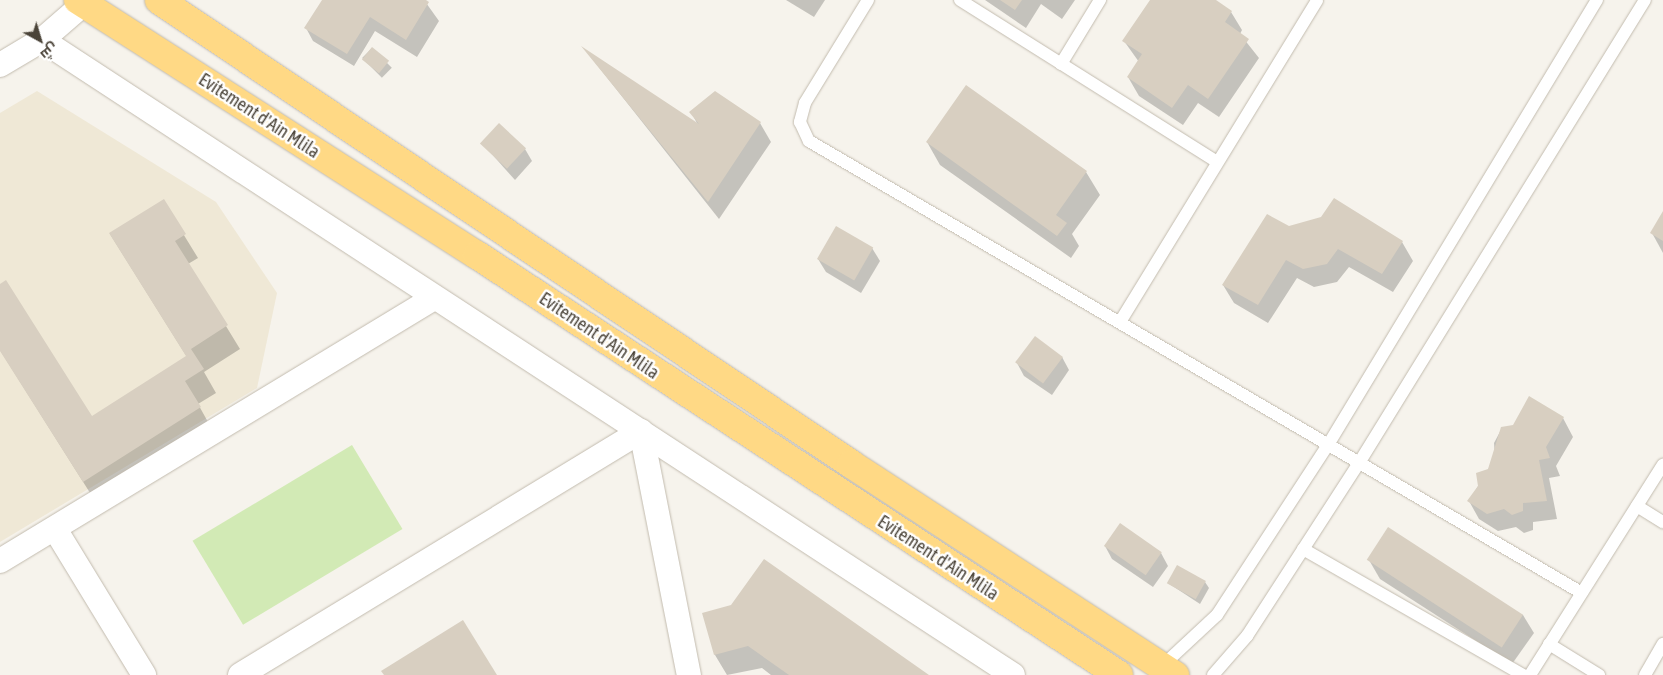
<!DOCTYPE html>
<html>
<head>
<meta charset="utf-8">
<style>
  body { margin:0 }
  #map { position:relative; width:1663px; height:675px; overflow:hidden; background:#f6f3ec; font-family:"Asap Condensed",Cairo,sans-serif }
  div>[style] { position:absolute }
  .education>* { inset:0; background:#efe8d6 }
  .green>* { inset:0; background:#d2eab5; transform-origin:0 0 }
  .shadow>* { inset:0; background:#0003; transform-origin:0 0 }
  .building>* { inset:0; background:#d8cfc1; transform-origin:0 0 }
  .roads { filter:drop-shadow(0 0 1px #c2bbae) drop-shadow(0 0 1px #c2bbae) }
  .service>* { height:12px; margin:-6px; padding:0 6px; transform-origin:6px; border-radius:6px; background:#fff }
  .minor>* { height:24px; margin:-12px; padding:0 12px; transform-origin:12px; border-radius:12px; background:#fff }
  .trunk>* { height:28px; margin:-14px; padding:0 14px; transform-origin:14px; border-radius:14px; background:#ffd985 }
  span { translate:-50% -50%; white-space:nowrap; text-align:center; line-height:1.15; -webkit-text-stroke:5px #fff; paint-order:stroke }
  .street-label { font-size:18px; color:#4b4439 }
  .north { position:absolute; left:15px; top:15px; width:50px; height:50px; -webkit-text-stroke:4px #fff; paint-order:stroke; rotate:141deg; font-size:14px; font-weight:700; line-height:20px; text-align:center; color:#4b4439 }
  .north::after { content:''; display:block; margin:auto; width:18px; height:22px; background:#4b4439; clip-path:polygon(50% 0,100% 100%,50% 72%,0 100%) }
</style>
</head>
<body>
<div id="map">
  <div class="education">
    <div style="clip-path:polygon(37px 91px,216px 202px,277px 293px,257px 388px,0 542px,0 113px)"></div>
  </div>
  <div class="green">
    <div style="left:352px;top:445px;width:98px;height:186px;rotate:59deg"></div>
  </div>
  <div class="shadow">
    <div style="clip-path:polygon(323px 0,424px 0,439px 21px,417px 57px,375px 31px,354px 66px,313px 41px,306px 28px)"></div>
    <div style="clip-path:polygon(786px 0,825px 0,814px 17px)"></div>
    <div style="clip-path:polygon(1075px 0,1062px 19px,1041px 4px,1026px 28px,985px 0)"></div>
    <div style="clip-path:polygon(1151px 0,1214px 0,1231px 12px,1242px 30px,1240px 34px,1259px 58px,1219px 117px,1198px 103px,1183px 125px,1139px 96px,1128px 77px,1139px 62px,1124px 41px)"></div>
    <div style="left:372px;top:48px;width:28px;height:14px;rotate:45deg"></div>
    <div style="clip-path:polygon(586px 51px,698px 125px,691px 112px,715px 93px,760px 123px,771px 142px,719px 219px)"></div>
    <div style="clip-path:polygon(927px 142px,1086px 172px,1100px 195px,1072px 234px,1079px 246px,1071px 258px,940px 165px)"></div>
    <div style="clip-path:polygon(482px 143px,525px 149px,532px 161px,515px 180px)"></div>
    <div style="clip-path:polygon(163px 201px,198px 258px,188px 264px,240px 349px,204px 372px,216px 393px,198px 404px,213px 431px,97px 504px,0 350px,0 285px,92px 417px,187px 357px,110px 234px)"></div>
    <div style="clip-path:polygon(1663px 214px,1663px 253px,1652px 233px)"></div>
    <div style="clip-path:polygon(1288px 228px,1402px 242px,1413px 261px,1393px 292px,1349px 267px,1337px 282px,1314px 287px,1297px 278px,1268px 323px,1234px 303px,1223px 285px)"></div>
    <div style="clip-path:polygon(872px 248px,880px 261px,861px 293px,826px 272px,818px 259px)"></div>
    <div style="clip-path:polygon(1062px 357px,1069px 370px,1052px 395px,1024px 376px,1017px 363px)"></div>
    <div style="clip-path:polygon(1563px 418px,1573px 437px,1556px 466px,1560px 476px,1549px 478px,1557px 519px,1533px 522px,1533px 530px,1524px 533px,1516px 527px,1498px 531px,1479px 519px,1469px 501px,1495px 458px,1494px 443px,1502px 428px)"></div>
    <div style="clip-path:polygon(1105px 546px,1161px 553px,1168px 566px,1153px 587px,1112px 559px)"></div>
    <div style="clip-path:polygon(1369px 560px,1523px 615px,1534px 633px,1512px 664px,1380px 579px)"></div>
    <div style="clip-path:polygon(1205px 582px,1209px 588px,1200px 604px,1168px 583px)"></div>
    <div style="clip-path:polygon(704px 614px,926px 675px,771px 675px,762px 668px,727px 675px,715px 655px)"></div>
  </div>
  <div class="building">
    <div style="clip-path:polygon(322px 0,426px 0,429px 2px,406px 40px,370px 17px,347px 54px,304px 28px)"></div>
    <div style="clip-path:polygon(1000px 0,1022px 0,1015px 10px)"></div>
    <div style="clip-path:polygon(1150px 0,1216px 0,1232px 11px,1225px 22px,1249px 39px,1208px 99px,1188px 85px,1172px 108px,1127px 77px,1142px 54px,1122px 41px)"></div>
    <div style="clip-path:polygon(581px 46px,699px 124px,689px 112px,715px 91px,761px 122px,708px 202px)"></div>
    <div style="left:372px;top:47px;width:22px;height:16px;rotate:39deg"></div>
    <div style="clip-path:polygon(966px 85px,1087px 171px,1056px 215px,1067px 223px,1057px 236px,926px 142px)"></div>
    <div style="left:499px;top:123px;width:37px;height:28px;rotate:43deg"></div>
    <div style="clip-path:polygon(1334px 198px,1403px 241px,1382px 274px,1338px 249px,1327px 264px,1303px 269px,1286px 260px,1258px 305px,1222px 285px,1267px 214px,1289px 226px,1321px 217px)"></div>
    <div style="clip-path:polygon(164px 199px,186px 234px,175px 241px,228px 325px,191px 349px,204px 369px,185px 381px,201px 407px,83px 482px,0 351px,0 284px,6px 280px,92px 416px,186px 356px,109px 233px)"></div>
    <div style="clip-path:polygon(1663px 211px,1663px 241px,1650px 233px)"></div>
    <div style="left:836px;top:226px;width:43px;height:38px;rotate:30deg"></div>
    <div style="left:1035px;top:336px;width:35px;height:33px;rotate:37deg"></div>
    <div style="clip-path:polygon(1529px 396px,1564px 417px,1546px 447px,1550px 458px,1539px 460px,1547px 501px,1523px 503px,1523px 511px,1512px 515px,1504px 509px,1487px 514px,1467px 501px,1478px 486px,1476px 473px,1488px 469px,1501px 427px,1513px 425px)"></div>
    <div style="left:1120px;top:523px;width:51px;height:28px;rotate:35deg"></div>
    <div style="left:1388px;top:527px;width:161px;height:39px;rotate:33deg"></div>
    <div style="clip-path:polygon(764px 559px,929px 675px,789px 675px,748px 646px,714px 655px,702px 613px,731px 605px)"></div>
    <div style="left:1177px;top:565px;width:33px;height:21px;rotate:29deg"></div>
    <div style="clip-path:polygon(463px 620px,497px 675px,384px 675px,381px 671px)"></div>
  </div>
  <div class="roads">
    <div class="service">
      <div style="left:868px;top:0;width:121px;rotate:121.5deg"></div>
      <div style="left:805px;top:103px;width:20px;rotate:105deg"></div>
      <div style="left:800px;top:122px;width:21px;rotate:65deg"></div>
      <div style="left:809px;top:141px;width:895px;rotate:30.32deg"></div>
      <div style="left:960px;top:0;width:304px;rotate:32.2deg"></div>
      <div style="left:1061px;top:64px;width:75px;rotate:-58.6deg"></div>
      <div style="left:1120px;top:322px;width:377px;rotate:-58.5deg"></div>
      <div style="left:1637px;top:506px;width:31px;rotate:32deg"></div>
      <div style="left:1303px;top:549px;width:254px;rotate:29.8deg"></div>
      <div style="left:1549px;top:644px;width:59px;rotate:31.8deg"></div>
      <div style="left:1161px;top:667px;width:76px;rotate:-42.9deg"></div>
      <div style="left:1217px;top:615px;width:203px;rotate:-56.9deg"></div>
      <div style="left:1328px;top:445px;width:520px;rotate:-58.85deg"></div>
      <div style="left:1213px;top:675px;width:52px;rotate:-48.9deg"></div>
      <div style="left:1247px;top:636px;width:206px;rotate:-57.1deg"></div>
      <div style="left:1359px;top:463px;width:544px;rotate:-58.3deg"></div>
      <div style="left:1530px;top:675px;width:249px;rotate:-57.7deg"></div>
      <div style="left:1645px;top:675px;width:36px;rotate:-60deg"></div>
    </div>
    <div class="minor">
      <div style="left:42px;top:40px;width:1160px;rotate:33.18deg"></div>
      <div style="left:0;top:65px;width:49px;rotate:-30.8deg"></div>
      <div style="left:42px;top:40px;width:61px;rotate:-41deg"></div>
      <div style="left:55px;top:529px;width:171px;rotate:58.6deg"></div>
      <div style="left:0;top:561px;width:507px;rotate:-31.22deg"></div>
      <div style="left:240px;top:675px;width:469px;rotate:-31.3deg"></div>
      <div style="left:641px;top:431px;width:249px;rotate:78.9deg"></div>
    </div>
    <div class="trunk">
      <div style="left:78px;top:0;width:474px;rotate:32.6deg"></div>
      <div style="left:477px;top:255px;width:767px;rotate:33.19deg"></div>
      <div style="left:159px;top:0;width:833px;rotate:33.84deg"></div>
      <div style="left:851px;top:464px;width:387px;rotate:33.1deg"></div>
    </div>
  </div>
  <div class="street-label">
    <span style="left:259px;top:116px;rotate:33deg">Evitement d'Ain Mlila</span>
    <span style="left:599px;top:336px;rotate:34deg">Evitement d'Ain Mlila</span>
    <span style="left:938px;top:558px;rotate:33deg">Evitement d'Ain Mlila</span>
  </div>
  <div class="north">ش</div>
</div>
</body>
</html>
